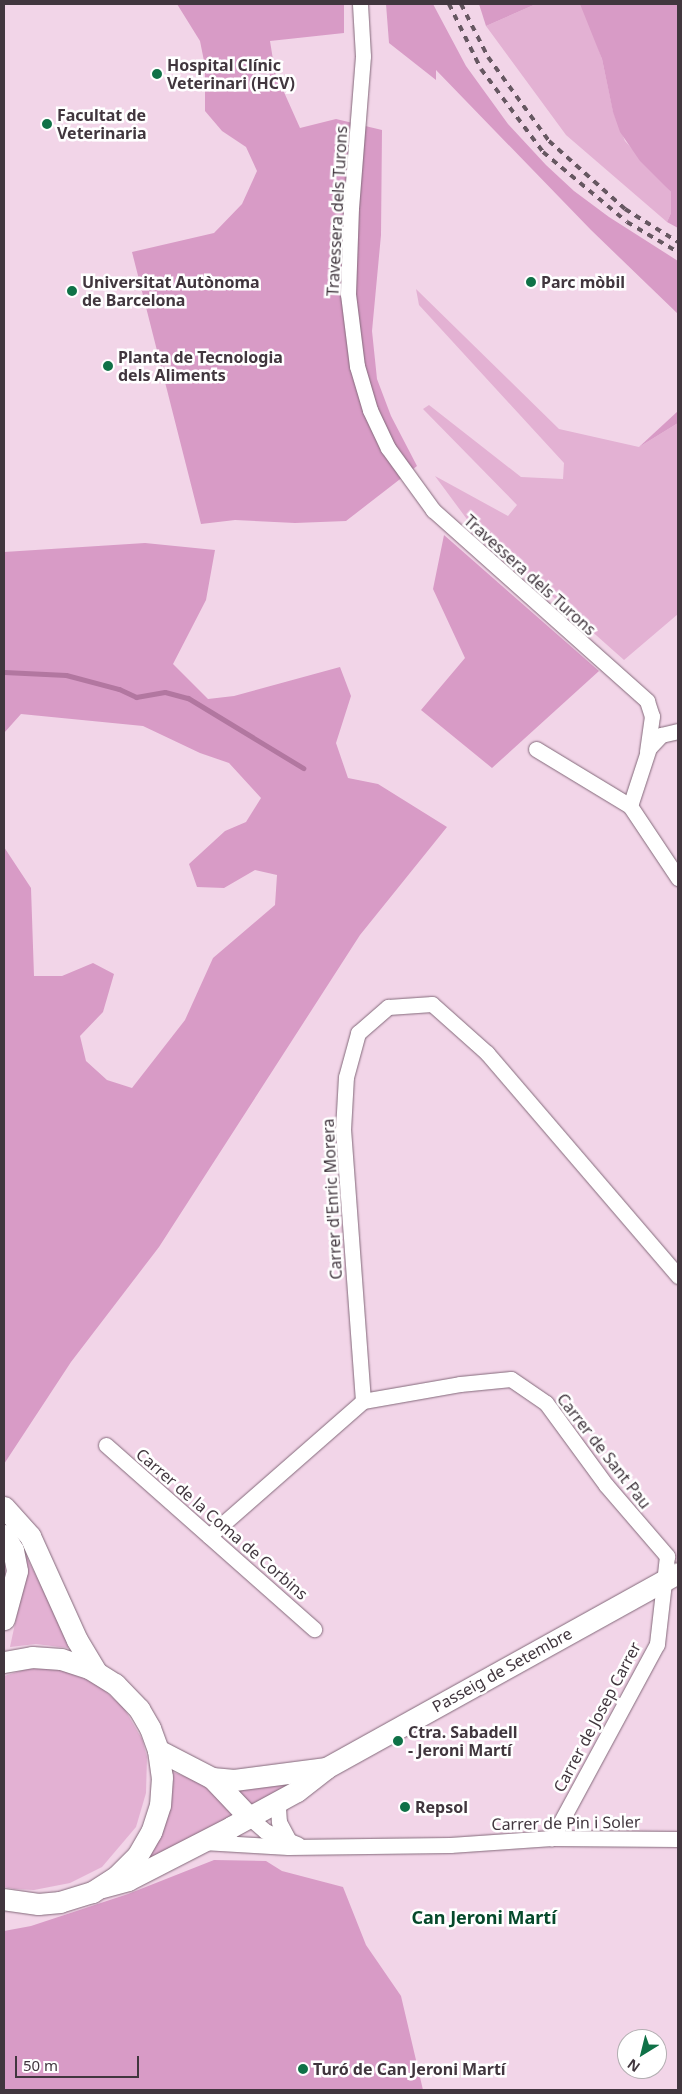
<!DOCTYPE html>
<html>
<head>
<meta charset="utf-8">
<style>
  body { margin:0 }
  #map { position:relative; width:682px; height:2094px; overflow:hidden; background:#f2d5e8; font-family:"Noto Sans",sans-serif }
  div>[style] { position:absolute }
  .green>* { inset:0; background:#e3b1d3 }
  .forest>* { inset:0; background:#d89bc6 }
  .stream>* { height:5px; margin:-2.5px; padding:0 2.5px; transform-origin:2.5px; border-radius:2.5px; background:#b277a0 }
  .roads { filter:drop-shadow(0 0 1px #83697a) drop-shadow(0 0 1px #83697a) }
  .street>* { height:15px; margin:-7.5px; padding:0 7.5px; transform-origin:7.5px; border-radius:7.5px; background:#fff }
  .secondary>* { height:21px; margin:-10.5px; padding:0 10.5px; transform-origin:10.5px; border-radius:10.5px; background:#fff }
  .rail>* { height:4px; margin-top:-2px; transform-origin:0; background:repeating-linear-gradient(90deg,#665761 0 6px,transparent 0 12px) }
  .dots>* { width:14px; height:14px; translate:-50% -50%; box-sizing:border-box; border:2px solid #fff; border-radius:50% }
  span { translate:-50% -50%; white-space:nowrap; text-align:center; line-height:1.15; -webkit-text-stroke:5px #fff; paint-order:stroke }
  .poi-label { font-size:16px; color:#41363e; font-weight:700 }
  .left { translate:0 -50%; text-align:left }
  .street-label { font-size:16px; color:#41363e }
  .neighbourhood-label { font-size:18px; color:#06492c; font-weight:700 }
  .frame { position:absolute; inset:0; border:5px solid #41363e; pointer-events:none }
  .north { position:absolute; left:617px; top:2029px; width:50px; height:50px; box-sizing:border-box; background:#fff; border:1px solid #b3afb2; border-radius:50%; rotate:216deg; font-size:14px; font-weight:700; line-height:20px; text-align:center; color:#41363e }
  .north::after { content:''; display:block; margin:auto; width:18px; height:22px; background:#0f7147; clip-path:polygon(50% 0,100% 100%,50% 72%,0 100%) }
  .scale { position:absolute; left:15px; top:2056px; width:124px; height:22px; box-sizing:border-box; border:2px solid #41363e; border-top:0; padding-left:6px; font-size:15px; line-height:18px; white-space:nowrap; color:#41363e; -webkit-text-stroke:4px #fff; paint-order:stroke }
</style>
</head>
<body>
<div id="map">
  <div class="green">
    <div style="clip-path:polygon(536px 4px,580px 4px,584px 8px,602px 59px,613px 111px,625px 141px,671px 192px,671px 213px,667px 222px,566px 135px,486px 26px)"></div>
    <div style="clip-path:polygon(416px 289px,559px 429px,639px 447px,678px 423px,678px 614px,624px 660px,469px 522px,435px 476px,508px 516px,517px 505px,423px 409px,429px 405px,521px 477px,563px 479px,564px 463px,419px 305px)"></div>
    <div style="clip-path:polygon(16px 1535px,70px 1645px,68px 1648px,36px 1644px,10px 1647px,25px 1577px)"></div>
    <div style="clip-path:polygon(44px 1668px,61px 1670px,96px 1683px,124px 1708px,142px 1739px,147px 1757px,146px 1793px,136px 1827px,102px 1867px,70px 1883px,34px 1890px,14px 1889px,4px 1887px,4px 1676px,27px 1669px)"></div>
    <div style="clip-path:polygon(173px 1772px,205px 1784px,236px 1814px,141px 1865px,170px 1798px)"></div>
    <div style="clip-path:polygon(293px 1783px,250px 1807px,237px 1790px,240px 1788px)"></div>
  </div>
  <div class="forest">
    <div style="clip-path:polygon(177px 4px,344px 4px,344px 33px,270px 41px,275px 72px,300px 128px,336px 119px,382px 130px,381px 235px,372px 331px,377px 379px,391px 416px,417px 466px,346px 521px,295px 523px,235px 520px,201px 524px,132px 252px,214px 233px,242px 204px,257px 171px,246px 147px,222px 131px,205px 111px,205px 66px,200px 41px)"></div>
    <div style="clip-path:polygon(386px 4px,433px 4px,466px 66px,508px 124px,546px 165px,574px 191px,609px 217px,678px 261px,678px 314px,591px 230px,436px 70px,436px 80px,389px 43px)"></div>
    <div style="clip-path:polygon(479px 4px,536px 4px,486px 26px)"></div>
    <div style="clip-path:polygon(580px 4px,678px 4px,678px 228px,667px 222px,671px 213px,671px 192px,640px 161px,620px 132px,613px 112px,602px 59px)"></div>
    <div style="clip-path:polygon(678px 411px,678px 423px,639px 447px)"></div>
    <div style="clip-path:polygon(444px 535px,599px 671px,492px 768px,421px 710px,465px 658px,433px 589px)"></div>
    <div style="clip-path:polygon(145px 543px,215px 550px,206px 600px,173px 664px,208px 699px,234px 696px,340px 667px,351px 696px,336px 743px,348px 778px,378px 784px,447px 827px,360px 935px,159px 1247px,71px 1362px,4px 1464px,4px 847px,31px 888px,34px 976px,62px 976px,93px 963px,114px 974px,103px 1012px,80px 1036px,86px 1061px,107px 1080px,132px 1088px,185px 1020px,213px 958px,275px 905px,277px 875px,255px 870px,224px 888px,197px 887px,189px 864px,225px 831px,246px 822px,261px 798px,229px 763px,200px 753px,143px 726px,21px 714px,4px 733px,4px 552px)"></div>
    <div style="clip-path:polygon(214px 1860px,266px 1861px,282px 1871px,343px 1887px,366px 1945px,401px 1996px,423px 2090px,4px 2090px,4px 1931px,31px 1926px,128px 1894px)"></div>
  </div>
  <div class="stream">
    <div style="left:4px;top:672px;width:62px;rotate:2.8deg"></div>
    <div style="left:66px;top:675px;width:55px;rotate:14.8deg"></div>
    <div style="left:119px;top:689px;width:19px;rotate:25deg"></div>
    <div style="left:136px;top:697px;width:29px;rotate:-10deg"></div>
    <div style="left:165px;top:692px;width:24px;rotate:15deg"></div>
    <div style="left:188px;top:698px;width:135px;rotate:31.3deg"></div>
  </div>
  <div class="roads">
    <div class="street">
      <div style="left:360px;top:4px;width:52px;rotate:86.7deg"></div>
      <div style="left:363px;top:56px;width:152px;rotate:94.5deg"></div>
      <div style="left:351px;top:208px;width:86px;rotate:92deg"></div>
      <div style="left:348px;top:294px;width:73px;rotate:82.9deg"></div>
      <div style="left:357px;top:366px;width:46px;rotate:73.5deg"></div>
      <div style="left:370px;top:410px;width:42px;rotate:64.7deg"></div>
      <div style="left:388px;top:448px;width:77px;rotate:54deg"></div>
      <div style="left:433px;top:510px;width:287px;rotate:41.7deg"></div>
      <div style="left:647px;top:701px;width:16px;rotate:72deg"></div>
      <div style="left:652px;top:716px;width:36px;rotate:98deg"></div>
      <div style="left:536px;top:749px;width:110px;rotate:31.2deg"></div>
      <div style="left:630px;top:806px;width:87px;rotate:56.3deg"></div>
      <div style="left:630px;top:806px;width:61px;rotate:-71.9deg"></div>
      <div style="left:649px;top:748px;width:18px;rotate:-47deg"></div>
      <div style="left:661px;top:735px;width:17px;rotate:-13deg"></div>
      <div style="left:363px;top:1401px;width:272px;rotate:-94.2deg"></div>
      <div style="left:343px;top:1130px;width:53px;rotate:-86.8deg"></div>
      <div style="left:346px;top:1077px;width:46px;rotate:-74.7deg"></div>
      <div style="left:358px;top:1033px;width:40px;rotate:-41deg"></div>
      <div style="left:388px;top:1007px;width:44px;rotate:-3.9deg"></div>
      <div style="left:432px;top:1004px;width:74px;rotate:41.7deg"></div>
      <div style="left:487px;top:1053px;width:294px;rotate:49.4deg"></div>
      <div style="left:363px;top:1401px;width:98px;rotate:-9.9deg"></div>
      <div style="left:460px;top:1384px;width:51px;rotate:-5.6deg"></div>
      <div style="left:511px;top:1379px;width:42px;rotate:34.4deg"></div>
      <div style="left:546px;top:1403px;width:102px;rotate:53.8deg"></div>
      <div style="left:606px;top:1485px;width:94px;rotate:49.3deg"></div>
      <div style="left:667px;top:1556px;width:89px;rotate:96.5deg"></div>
      <div style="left:657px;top:1644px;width:221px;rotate:118.4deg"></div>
      <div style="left:106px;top:1445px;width:278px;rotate:41.5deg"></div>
      <div style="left:209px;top:1536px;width:205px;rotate:-41.2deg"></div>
      <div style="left:281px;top:1799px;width:9px;rotate:108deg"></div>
      <div style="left:278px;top:1808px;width:14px;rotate:86deg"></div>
      <div style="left:279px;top:1822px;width:21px;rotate:62deg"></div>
      <div style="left:249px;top:1817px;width:21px;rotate:41deg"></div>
      <div style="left:265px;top:1831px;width:35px;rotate:22deg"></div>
      <div style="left:203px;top:1842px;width:85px;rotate:3.4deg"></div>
      <div style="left:288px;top:1847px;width:162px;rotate:-0.7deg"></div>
      <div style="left:450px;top:1845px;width:102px;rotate:-3.9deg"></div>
      <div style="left:552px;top:1838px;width:126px;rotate:0.5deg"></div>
    </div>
    <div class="secondary">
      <div style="left:4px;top:1507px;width:39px;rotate:48deg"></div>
      <div style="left:30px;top:1536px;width:114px;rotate:65.7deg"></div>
      <div style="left:77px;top:1640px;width:37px;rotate:59deg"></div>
      <div style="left:4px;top:1535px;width:17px;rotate:59deg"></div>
      <div style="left:13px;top:1550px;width:21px;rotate:79deg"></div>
      <div style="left:17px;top:1571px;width:50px;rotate:105.2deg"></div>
      <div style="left:4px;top:1662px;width:28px;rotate:-10deg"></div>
      <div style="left:32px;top:1657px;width:29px;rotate:4deg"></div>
      <div style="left:61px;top:1659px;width:29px;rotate:18deg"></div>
      <div style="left:89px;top:1668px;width:31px;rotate:32deg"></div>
      <div style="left:115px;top:1684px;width:35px;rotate:46deg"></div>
      <div style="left:139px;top:1709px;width:22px;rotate:60deg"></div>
      <div style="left:150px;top:1728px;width:23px;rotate:70deg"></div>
      <div style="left:158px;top:1750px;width:27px;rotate:82deg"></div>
      <div style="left:162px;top:1777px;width:28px;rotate:94deg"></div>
      <div style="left:160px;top:1805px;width:28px;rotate:108deg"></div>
      <div style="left:151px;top:1832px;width:28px;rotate:120deg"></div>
      <div style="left:137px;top:1856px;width:28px;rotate:135deg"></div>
      <div style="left:117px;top:1876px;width:30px;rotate:147deg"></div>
      <div style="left:92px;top:1892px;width:34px;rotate:163deg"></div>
      <div style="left:60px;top:1902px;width:22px;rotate:175deg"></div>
      <div style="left:38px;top:1904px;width:34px;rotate:-172deg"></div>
      <div style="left:158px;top:1750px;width:61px;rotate:27.4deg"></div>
      <div style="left:212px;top:1778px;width:22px;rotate:5deg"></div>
      <div style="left:234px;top:1780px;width:93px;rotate:-7.4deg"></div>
      <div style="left:212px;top:1778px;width:54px;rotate:46.5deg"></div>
      <div style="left:102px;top:1887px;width:27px;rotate:-15deg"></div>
      <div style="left:128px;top:1880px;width:116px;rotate:-27.2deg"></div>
      <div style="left:231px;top:1827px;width:75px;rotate:-28.6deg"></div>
      <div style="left:297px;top:1791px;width:37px;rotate:-38deg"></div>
      <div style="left:326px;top:1768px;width:402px;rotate:-29deg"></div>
    </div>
  </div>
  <div class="rail">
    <div style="left:449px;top:4px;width:72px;rotate:63.8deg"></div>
    <div style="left:481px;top:69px;width:104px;rotate:53.2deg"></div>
    <div style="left:543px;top:152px;width:109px;rotate:39.8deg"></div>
    <div style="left:627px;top:222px;width:59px;rotate:30.5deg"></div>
    <div style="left:461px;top:4px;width:59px;rotate:63deg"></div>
    <div style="left:488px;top:57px;width:104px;rotate:54deg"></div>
    <div style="left:549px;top:141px;width:102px;rotate:41.8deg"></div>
    <div style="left:625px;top:209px;width:62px;rotate:31.9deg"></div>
  </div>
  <div class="dots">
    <div style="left:157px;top:74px;background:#0f7147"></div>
    <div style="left:47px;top:124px;background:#0f7147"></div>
    <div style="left:531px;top:282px;background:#0f7147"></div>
    <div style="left:72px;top:291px;background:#0f7147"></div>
    <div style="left:108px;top:366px;background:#0f7147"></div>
    <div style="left:398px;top:1741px;background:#0f7147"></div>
    <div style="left:405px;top:1807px;background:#0f7147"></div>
    <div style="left:303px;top:2069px;background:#0f7147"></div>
  </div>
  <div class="poi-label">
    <span class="left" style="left:167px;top:74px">Hospital Clínic<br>Veterinari (HCV)</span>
    <span class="left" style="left:57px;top:124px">Facultat de<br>Veterinaria</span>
    <span class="left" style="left:82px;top:291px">Universitat Autònoma<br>de Barcelona</span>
    <span class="left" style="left:541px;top:282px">Parc mòbil</span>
    <span class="left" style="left:118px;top:366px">Planta de Tecnologia<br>dels Aliments</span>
    <span class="left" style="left:408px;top:1741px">Ctra. Sabadell<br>- Jeroni Martí</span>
    <span class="left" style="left:415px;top:1807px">Repsol</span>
    <span class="left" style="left:313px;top:2069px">Turó de Can Jeroni Martí</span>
  </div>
  <div class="street-label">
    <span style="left:337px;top:211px;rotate:-87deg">Travessera dels Turons</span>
    <span style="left:530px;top:575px;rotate:42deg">Travessera dels Turons</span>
    <span style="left:332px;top:1199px;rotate:-93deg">Carrer d'Enric Morera</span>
    <span style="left:604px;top:1451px;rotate:52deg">Carrer de Sant Pau</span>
    <span style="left:222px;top:1524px;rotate:41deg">Carrer de la Coma de Corbins</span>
    <span style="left:502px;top:1670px;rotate:-29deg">Passeig de Setembre</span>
    <span style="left:597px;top:1717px;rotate:-62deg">Carrer de Josep Carrer</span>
    <span style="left:566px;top:1823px;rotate:-1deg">Carrer de Pin i Soler</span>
  </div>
  <div class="neighbourhood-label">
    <span style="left:484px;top:1917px">Can Jeroni Martí</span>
  </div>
  <div class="frame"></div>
  <div class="north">N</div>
  <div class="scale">50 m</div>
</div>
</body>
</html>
